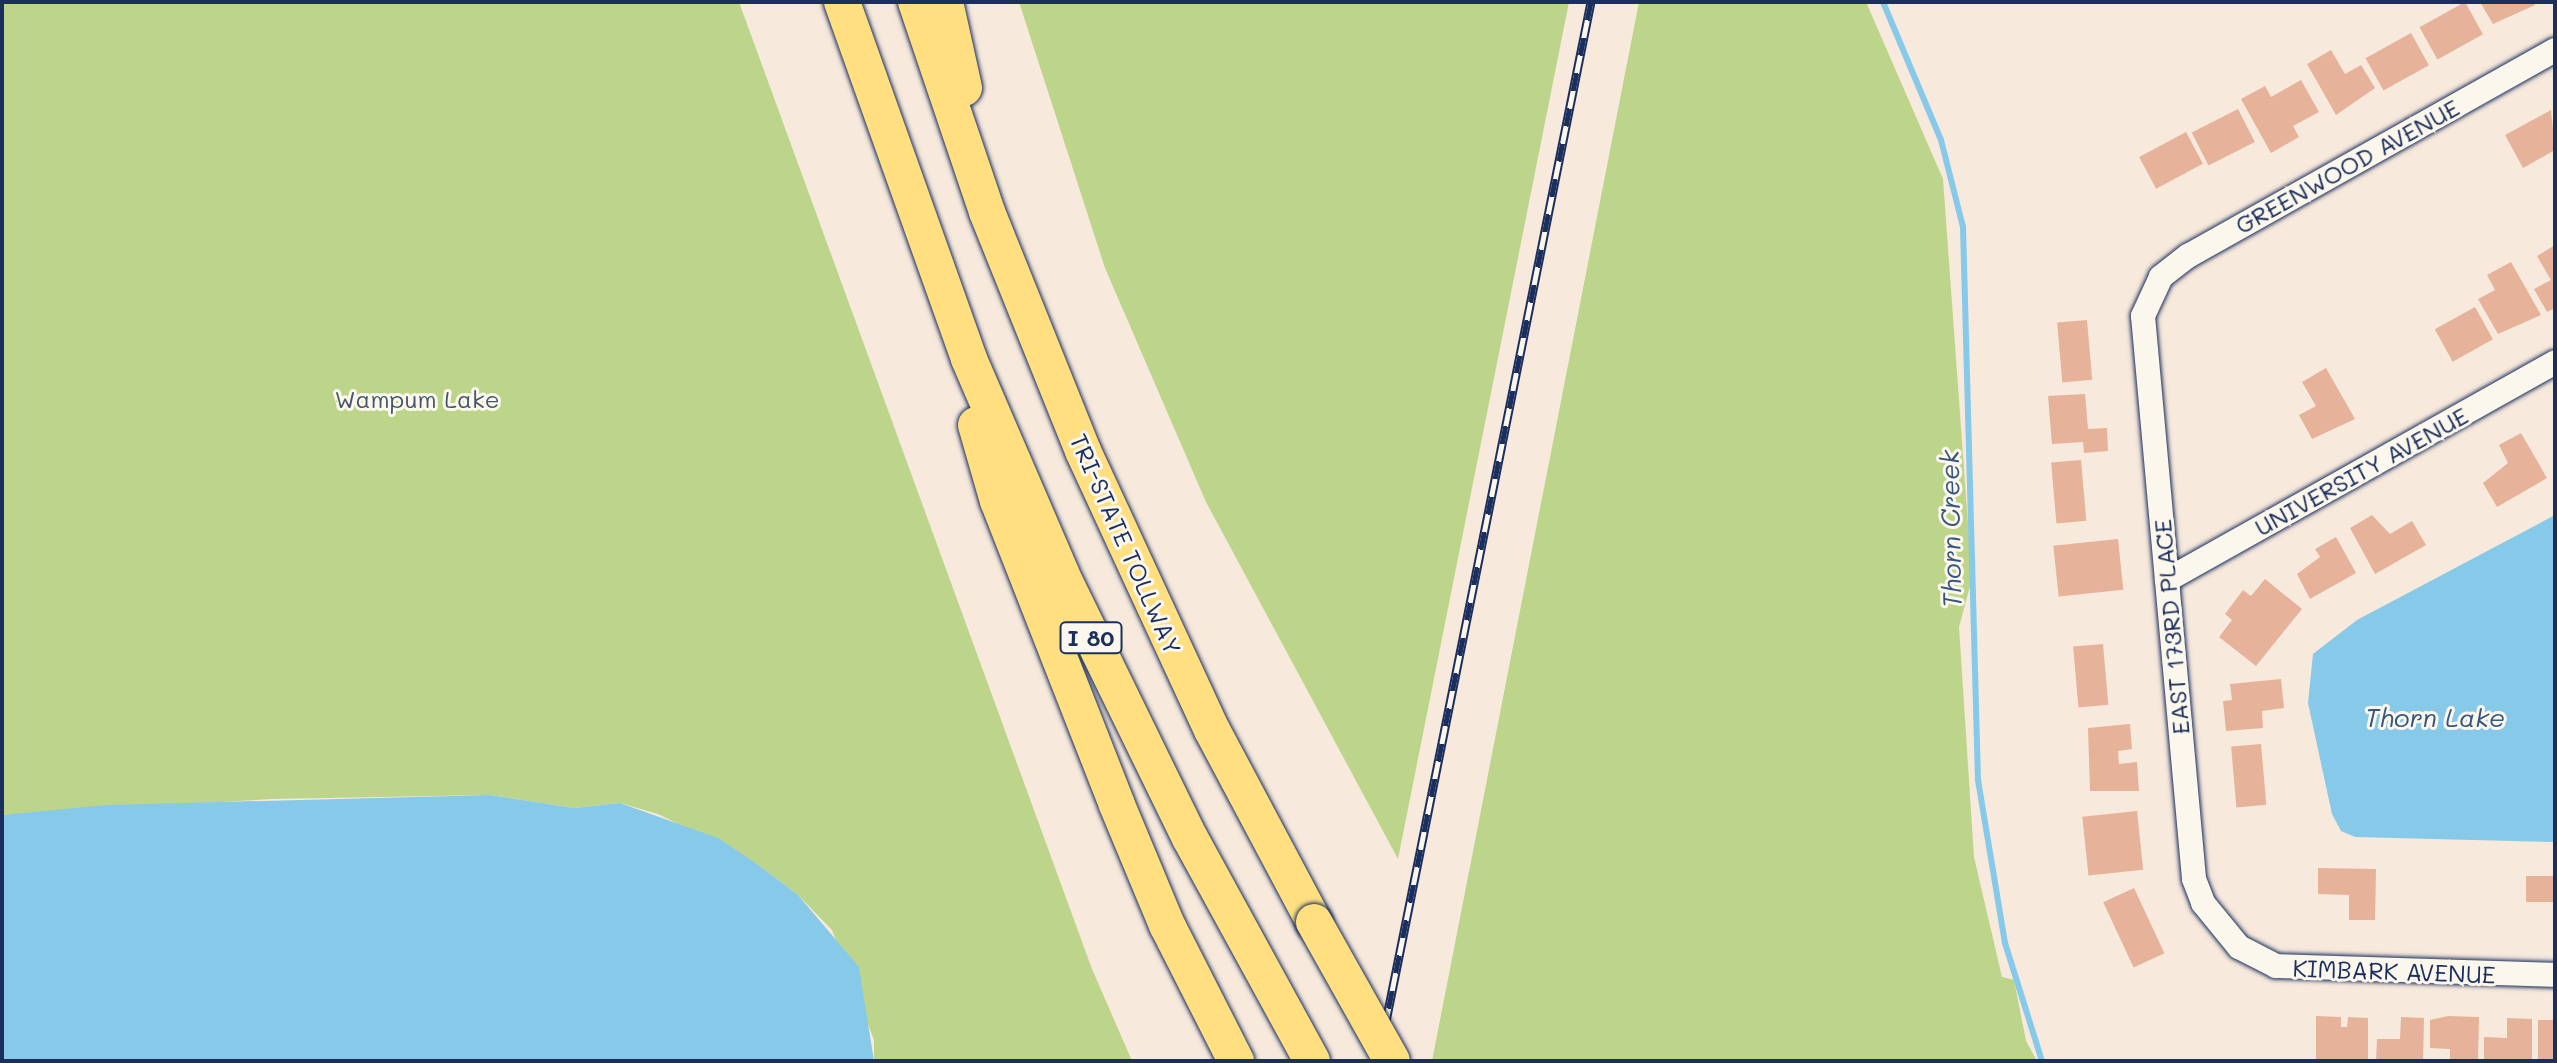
<!DOCTYPE html>
<html>
<head>
<meta charset="utf-8">
<style>
  body { margin:0 }
  #map { position:relative; width:2557px; height:1063px; overflow:hidden; background:#f7e9dc; font-family:Mali,sans-serif }
  div>[style] { position:absolute }
  .green>* { inset:0; background:#bdd58b }
  .water>* { inset:0; background:#87c9e8 }
  .stream>* { height:6px; margin:-3px; padding:0 3px; transform-origin:3px; border-radius:3px; background:#87c9e8 }
  .building>* { inset:0; background:#e7b29a; transform-origin:0 0 }
  .roads { filter:drop-shadow(0 0 2px #1b2f5e) drop-shadow(0 0 2px #1b2f5e) }
  .minor>* { height:24px; margin:-12px; padding:0 12px; transform-origin:12px; border-radius:12px; background:#fbf7ec }
  .highway>* { height:36px; margin:-18px; padding:0 18px; transform-origin:18px; border-radius:18px; background:#ffdf80 }
  .rail>* { height:9px; margin-top:-4.5px; transform-origin:0; background:repeating-linear-gradient(90deg,#fbf7ec 0 18px,#1b2f5e 0 36px); box-sizing:border-box; border-block:2px solid #1b2f5e }
  .bridges { filter:drop-shadow(0 0 2px #1b2f5e) drop-shadow(0 0 2px #1b2f5e) }
  .highway-bridge>* { height:36px; margin:-18px; padding:0 18px; transform-origin:18px; border-radius:18px; background:#ffdf80 }
  span { translate:-50% -50%; white-space:nowrap; text-align:center; line-height:1.15; -webkit-text-stroke:6px #fbf7ec; paint-order:stroke }
  .shield-label span { padding:2px 6px; background:#fbf7ec; border:2px solid; border-radius:6px; -webkit-text-stroke-width:0 }
  .shield-label { font-size:22px; color:#1b2f5e; font-weight:700 }
  .street-label { font-size:24px; color:#1b2f5e }
  .park-label { font-size:24px; color:#445869 }
  .water-label { font-size:26px; color:#365680; font-style:italic }
  .frame { position:absolute; inset:0; border:4px solid #1b2f5e; pointer-events:none }
</style>
</head>
<body>
<div id="map">
  <div class="green">
    <div style="clip-path:polygon(2px 2px,739px 2px,1092px 969px,1132px 1061px,874px 1061px,874px 1040px,832px 930px,798px 895px,757px 864px,658px 814px,620px 803px,574px 808px,490px 795px,273px 799px,2px 815px)"></div>
    <div style="clip-path:polygon(1019px 2px,1569px 2px,1398px 859px,1206px 502px,1105px 268px)"></div>
    <div style="clip-path:polygon(1639px 2px,1866px 2px,1943px 179px,1972px 579px,1959px 627px,1974px 857px,2002px 977px,2014px 980px,2026px 1041px,2037px 1061px,1432px 1061px)"></div>
  </div>
  <div class="water">
    <div style="clip-path:polygon(2555px 515px,2555px 842px,2355px 837px,2341px 831px,2332px 814px,2308px 703px,2313px 654px,2357px 620px)"></div>
    <div style="clip-path:polygon(490px 795px,574px 808px,620px 803px,718px 838px,757px 864px,798px 895px,859px 967px,874px 1061px,2px 1061px,2px 815px,107px 805px)"></div>
  </div>
  <div class="stream">
    <div style="left:1883px;top:2px;width:150px;rotate:67.2deg"></div>
    <div style="left:1941px;top:140px;width:90px;rotate:75.8deg"></div>
    <div style="left:1963px;top:227px;width:553px;rotate:88.45deg"></div>
    <div style="left:1978px;top:780px;width:165px;rotate:80.6deg"></div>
    <div style="left:2005px;top:943px;width:124px;rotate:72.6deg"></div>
  </div>
  <div class="building">
    <div style="left:2465px;top:2px;width:37px;height:52px;rotate:61deg"></div>
    <div style="clip-path:polygon(2480px 2px,2534px 2px,2535px 5px,2493px 24px)"></div>
    <div style="left:2411px;top:33px;width:37px;height:52px;rotate:61deg"></div>
    <div style="clip-path:polygon(2331px 50px,2345px 74px,2361px 65px,2375px 88px,2336px 115px,2307px 64px)"></div>
    <div style="clip-path:polygon(2301px 80px,2319px 112px,2293px 126px,2299px 137px,2271px 153px,2241px 99px,2265px 86px,2271px 97px)"></div>
    <div style="left:2238px;top:109px;width:37px;height:52px;rotate:63deg"></div>
    <div style="clip-path:polygon(2551px 110px,2555px 150px,2523px 168px,2505px 135px)"></div>
    <div style="left:2186px;top:132px;width:36px;height:53px;rotate:62deg"></div>
    <div style="clip-path:polygon(2555px 245px,2555px 308px,2547px 312px,2534px 289px,2551px 280px,2537px 256px)"></div>
    <div style="clip-path:polygon(2511px 262px,2541px 315px,2498px 334px,2478px 299px,2495px 290px,2487px 275px)"></div>
    <div style="left:2475px;top:307px;width:37px;height:46px;rotate:61deg"></div>
    <div style="left:2087px;top:320px;width:60px;height:30px;rotate:85deg"></div>
    <div style="clip-path:polygon(2326px 368px,2355px 419px,2312px 439px,2299px 415px,2316px 406px,2302px 382px)"></div>
    <div style="clip-path:polygon(2085px 394px,2088px 429px,2107px 428px,2108px 451px,2084px 453px,2083px 442px,2052px 444px,2048px 396px)"></div>
    <div style="clip-path:polygon(2521px 433px,2547px 478px,2497px 507px,2483px 483px,2508px 463px,2499px 445px)"></div>
    <div style="left:2081px;top:460px;width:61px;height:30px;rotate:85deg"></div>
    <div style="clip-path:polygon(2372px 515px,2390px 534px,2412px 521px,2426px 545px,2375px 574px,2350px 528px)"></div>
    <div style="clip-path:polygon(2336px 537px,2356px 573px,2310px 599px,2297px 574px,2320px 557px,2315px 549px)"></div>
    <div style="left:2118px;top:539px;width:51px;height:65px;rotate:84deg"></div>
    <div style="clip-path:polygon(2265px 579px,2302px 609px,2256px 666px,2219px 637px,2232px 620px,2225px 614px,2243px 590px,2251px 596px)"></div>
    <div style="left:2103px;top:644px;width:61px;height:30px;rotate:85deg"></div>
    <div style="clip-path:polygon(2281px 679px,2284px 708px,2262px 711px,2263px 728px,2226px 731px,2223px 701px,2232px 700px,2230px 684px)"></div>
    <div style="clip-path:polygon(2130px 724px,2132px 749px,2118px 751px,2119px 764px,2137px 762px,2139px 791px,2090px 791px,2088px 728px)"></div>
    <div style="left:2261px;top:744px;width:61px;height:30px;rotate:85deg"></div>
    <div style="left:2137px;top:811px;width:59px;height:55px;rotate:84deg"></div>
    <div style="clip-path:polygon(2318px 868px,2376px 869px,2375px 920px,2349px 920px,2349px 895px,2318px 894px)"></div>
    <div style="left:2526px;top:876px;width:29px;height:26px"></div>
    <div style="left:2134px;top:888px;width:72px;height:34px;rotate:65deg"></div>
    <div style="clip-path:polygon(2316px 1016px,2341px 1017px,2341px 1027px,2347px 1027px,2348px 1017px,2368px 1018px,2368px 1061px,2316px 1061px)"></div>
    <div style="clip-path:polygon(2448px 1016px,2479px 1017px,2478px 1061px,2450px 1061px,2450px 1049px,2430px 1048px,2430px 1020px)"></div>
    <div style="clip-path:polygon(2401px 1017px,2424px 1018px,2423px 1061px,2376px 1061px,2377px 1039px,2400px 1039px)"></div>
    <div style="clip-path:polygon(2507px 1018px,2532px 1019px,2532px 1061px,2484px 1061px,2484px 1037px,2507px 1038px)"></div>
    <div style="left:2538px;top:1020px;width:17px;height:41px"></div>
  </div>
  <div class="roads">
    <div class="minor">
      <div style="left:2555px;top:50px;width:420px;rotate:150.7deg"></div>
      <div style="left:2189px;top:255px;width:36px;rotate:142deg"></div>
      <div style="left:2161px;top:277px;width:43px;rotate:114.8deg"></div>
      <div style="left:2143px;top:316px;width:565px;rotate:84.82deg"></div>
      <div style="left:2194px;top:879px;width:26px;rotate:69deg"></div>
      <div style="left:2203px;top:903px;width:57px;rotate:50.7deg"></div>
      <div style="left:2239px;top:947px;width:42px;rotate:27.2deg"></div>
      <div style="left:2276px;top:966px;width:279px;rotate:1.8deg"></div>
      <div style="left:2167px;top:580px;width:445px;rotate:-29.3deg"></div>
    </div>
    <div class="highway">
      <div style="left:842px;top:2px;width:379px;rotate:70.4deg"></div>
      <div style="left:969px;top:359px;width:245px;rotate:66.7deg"></div>
      <div style="left:1066px;top:584px;width:283px;rotate:64deg"></div>
      <div style="left:1190px;top:838px;width:254px;rotate:61.3deg"></div>
      <div style="left:916px;top:2px;width:222px;rotate:71.3deg"></div>
      <div style="left:987px;top:212px;width:258px;rotate:68.1deg"></div>
      <div style="left:1083px;top:451px;width:307px;rotate:65.2deg"></div>
      <div style="left:1212px;top:730px;width:217px;rotate:62deg"></div>
      <div style="left:945px;top:2px;width:88px;rotate:77.5deg"></div>
      <div style="left:976px;top:425px;width:79px;rotate:73.9deg"></div>
      <div style="left:998px;top:501px;width:326px;rotate:68.6deg"></div>
      <div style="left:1117px;top:805px;width:130px;rotate:67.4deg"></div>
      <div style="left:1167px;top:925px;width:153px;rotate:63.1deg"></div>
    </div>
  </div>
  <div class="rail">
    <div style="left:1378px;top:1061px;width:1080px;rotate:-78.63deg"></div>
  </div>
  <div class="bridges">
    <div class="highway-bridge">
      <div style="left:1314px;top:922px;width:159px;rotate:60.7deg"></div>
    </div>
  </div>
  <div class="shield-label">
    <span style="left:1091px;top:638px">I 80</span>
  </div>
  <div class="street-label">
    <span style="left:2347px;top:166px;rotate:-29deg">GREENWOOD AVENUE</span>
    <span style="left:2361px;top:471px;rotate:-29deg">UNIVERSITY AVENUE</span>
    <span style="left:1126px;top:544px;rotate:66deg">TRI-STATE TOLLWAY</span>
    <span style="left:2171px;top:627px;rotate:-95deg">EAST 173RD PLACE</span>
    <span style="left:2394px;top:971px;rotate:2deg">KIMBARK AVENUE</span>
  </div>
  <div class="park-label">
    <span style="left:417px;top:399px">Wampum Lake</span>
  </div>
  <div class="water-label">
    <span style="left:1951px;top:529px;rotate:-91deg">Thorn Creek</span>
    <span style="left:2435px;top:718px">Thorn Lake</span>
  </div>
  <div class="frame"></div>
</div>
</body>
</html>
